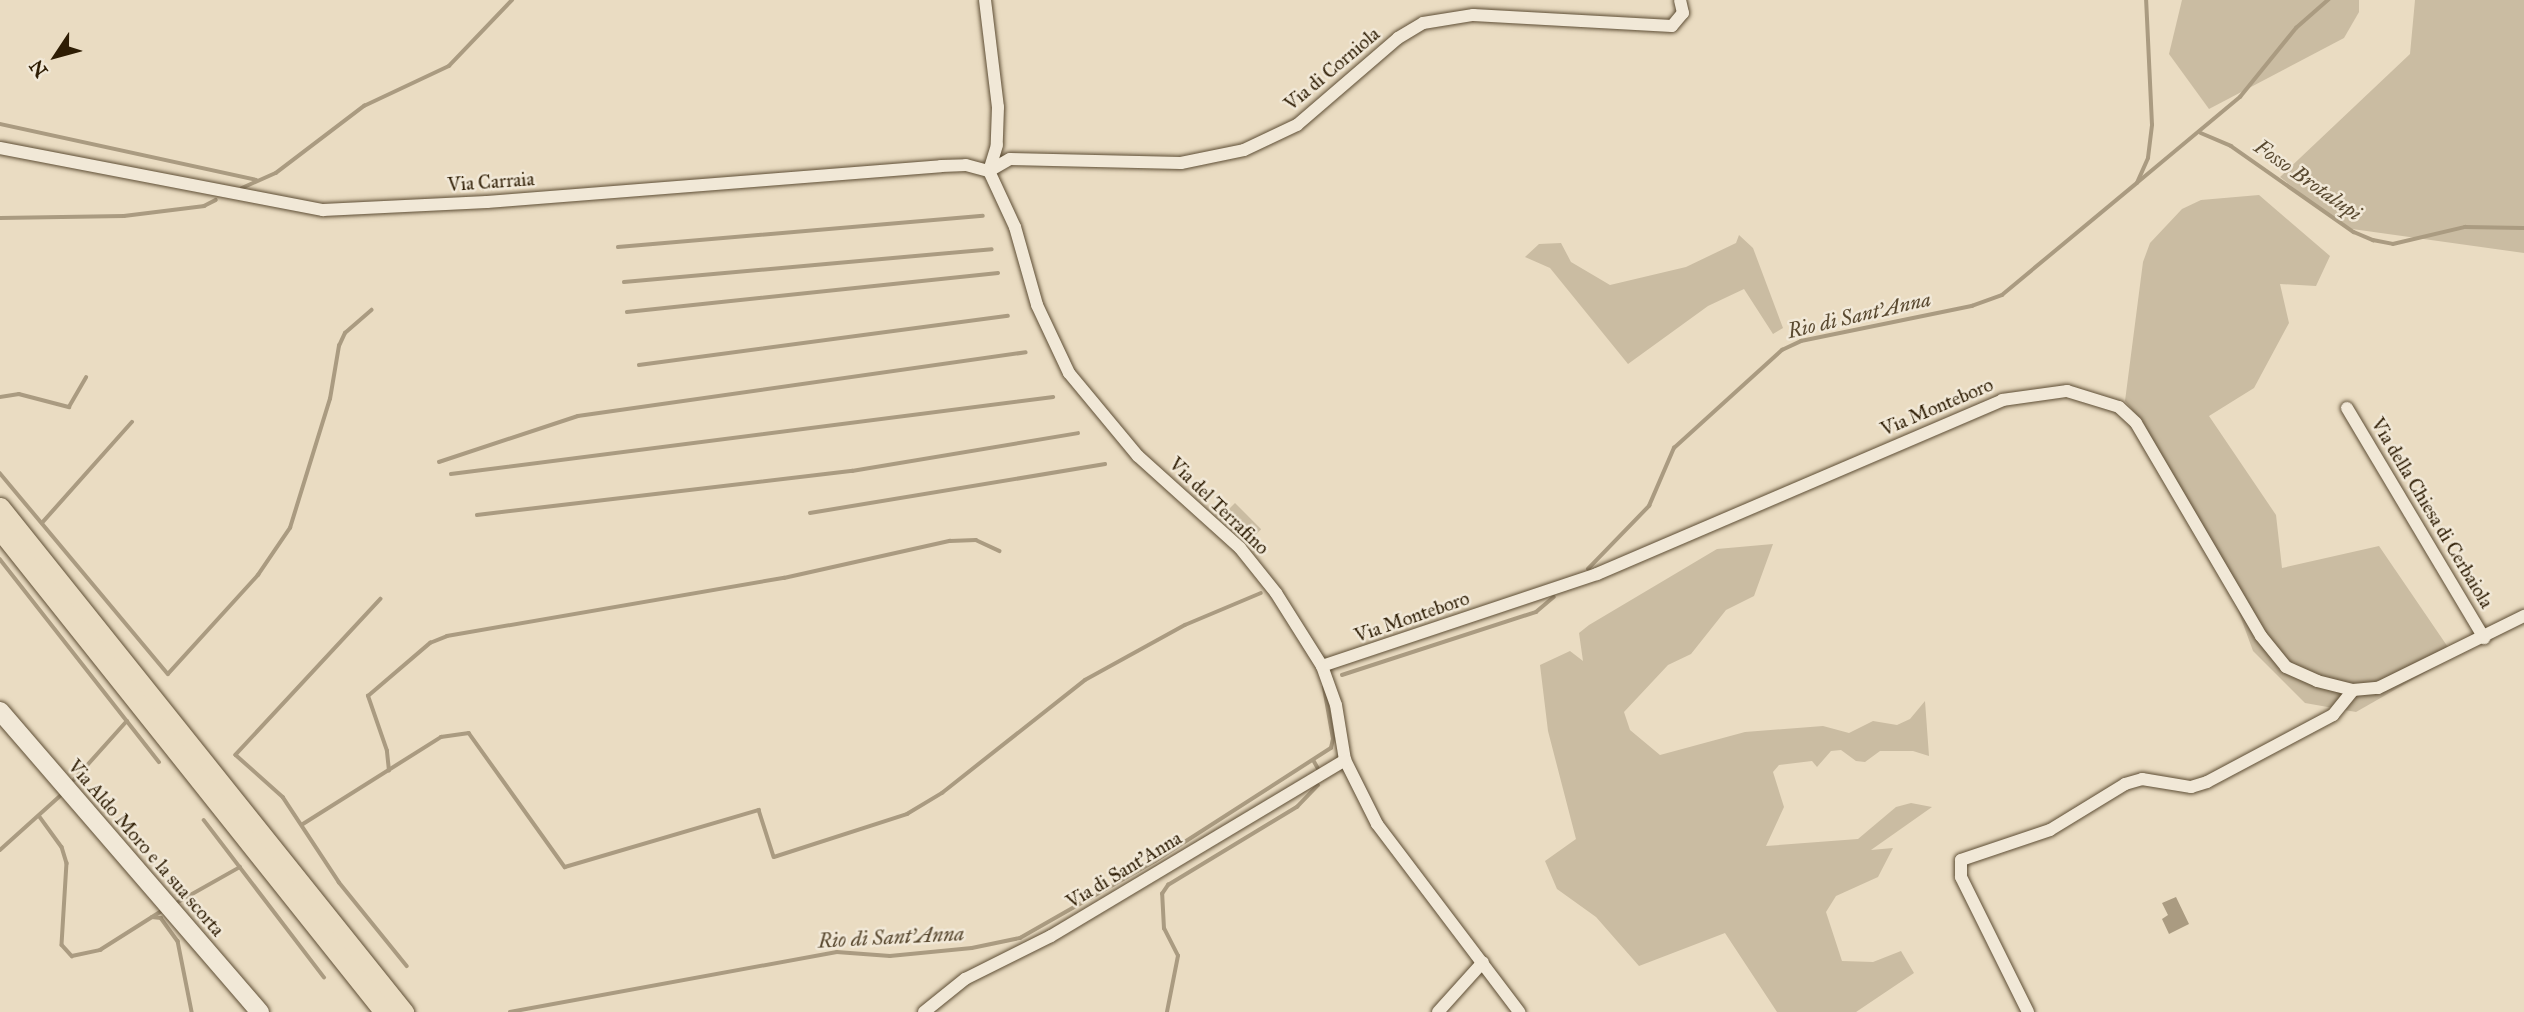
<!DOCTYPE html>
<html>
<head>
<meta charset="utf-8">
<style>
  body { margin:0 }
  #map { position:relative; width:2524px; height:1012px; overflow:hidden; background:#eadcc2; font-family:"IM FELL Great Primer",serif }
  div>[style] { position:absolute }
  .green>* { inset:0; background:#cabca2; transform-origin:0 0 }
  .water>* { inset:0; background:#aa9b81 }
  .stream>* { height:3.5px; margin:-1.75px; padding:0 1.75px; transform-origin:1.75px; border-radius:1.75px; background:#aa9b81 }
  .roads { filter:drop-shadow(0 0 2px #5d4d34) drop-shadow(0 0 2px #5d4d34) }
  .minor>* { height:12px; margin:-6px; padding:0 6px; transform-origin:6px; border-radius:6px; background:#f1e8d7 }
  .secondary>* { height:18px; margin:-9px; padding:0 9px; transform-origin:9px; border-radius:9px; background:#f1e8d7 }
  .trunk>* { height:19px; margin:-9.5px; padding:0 9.5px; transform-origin:9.5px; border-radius:9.5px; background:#eadcc2 }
  span { translate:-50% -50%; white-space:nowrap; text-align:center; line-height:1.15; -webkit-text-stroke:5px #f1e8d7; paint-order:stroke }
  .street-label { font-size:19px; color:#2e1d04 }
  .water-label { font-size:21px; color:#594930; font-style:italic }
  .north { position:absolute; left:21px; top:21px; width:70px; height:70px; -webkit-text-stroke:5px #f1e8d7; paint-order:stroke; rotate:234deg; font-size:19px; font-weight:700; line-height:28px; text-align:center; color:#2e1d04 }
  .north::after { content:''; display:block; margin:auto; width:24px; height:32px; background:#2e1d04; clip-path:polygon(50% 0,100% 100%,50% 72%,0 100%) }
</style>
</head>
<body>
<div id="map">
  <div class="green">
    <div style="clip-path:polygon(2182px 0,2359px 0,2359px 12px,2344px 38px,2209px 109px,2169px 54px)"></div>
    <div style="clip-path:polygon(2415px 0,2524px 0,2524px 253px,2345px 228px,2280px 177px,2410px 54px)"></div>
    <div style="clip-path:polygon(2259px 195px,2330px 256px,2316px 286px,2280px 284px,2289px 323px,2254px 388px,2209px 416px,2276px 515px,2282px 568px,2379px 546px,2454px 656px,2356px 712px,2305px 703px,2253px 651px,2238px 610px,2143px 422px,2125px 401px,2143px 262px,2150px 243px,2182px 209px,2201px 200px)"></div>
    <div style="clip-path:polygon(1739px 235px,1753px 248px,1783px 328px,1773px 334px,1744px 289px,1708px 306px,1628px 364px,1550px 268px,1525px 257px,1539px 244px,1561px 243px,1571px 262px,1610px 285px,1686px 267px,1736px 243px)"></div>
    <div style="left:1235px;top:503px;width:37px;height:22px;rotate:45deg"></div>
    <div style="clip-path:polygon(1773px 544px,1754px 596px,1726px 610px,1691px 654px,1668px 665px,1624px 712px,1630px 730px,1660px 755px,1745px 732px,1823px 726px,1849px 733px,1873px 721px,1897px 725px,1910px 719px,1925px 701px,1929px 756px,1913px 751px,1880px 751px,1865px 762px,1856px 761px,1841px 750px,1831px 751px,1817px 767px,1812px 761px,1779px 765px,1773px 772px,1784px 807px,1766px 846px,1858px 839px,1896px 807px,1911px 803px,1932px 807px,1871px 850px,1893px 848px,1878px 877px,1836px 896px,1826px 912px,1842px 961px,1873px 962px,1901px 951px,1914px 973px,1856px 1012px,1777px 1012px,1725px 933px,1639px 966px,1596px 917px,1557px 889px,1545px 861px,1576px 839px,1548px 731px,1540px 665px,1570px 651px,1583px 661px,1579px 633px,1589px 625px,1717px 549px)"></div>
  </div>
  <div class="water">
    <div style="clip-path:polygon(2176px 897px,2189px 924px,2169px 934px,2162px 919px,2168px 915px,2162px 903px)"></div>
  </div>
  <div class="stream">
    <div style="left:0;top:124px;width:262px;rotate:12.3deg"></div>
    <div style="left:2201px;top:133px;width:33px;rotate:23deg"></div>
    <div style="left:2231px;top:146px;width:150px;rotate:35deg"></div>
    <div style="left:2354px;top:232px;width:21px;rotate:23deg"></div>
    <div style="left:2373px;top:240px;width:20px;rotate:11deg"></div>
    <div style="left:2393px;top:244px;width:74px;rotate:-13.3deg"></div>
    <div style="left:2465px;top:227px;width:59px;rotate:1deg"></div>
    <div style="left:2138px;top:182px;width:133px;rotate:-39.8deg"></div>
    <div style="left:2240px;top:97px;width:89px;rotate:-50.9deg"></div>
    <div style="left:2296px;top:28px;width:43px;rotate:-41.2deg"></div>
    <div style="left:242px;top:188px;width:37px;rotate:-24deg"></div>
    <div style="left:276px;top:173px;width:111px;rotate:-37.3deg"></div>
    <div style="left:364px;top:106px;width:94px;rotate:-25.2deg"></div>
    <div style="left:449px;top:66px;width:91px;rotate:-46.3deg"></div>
    <div style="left:0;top:218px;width:124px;rotate:-0.9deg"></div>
    <div style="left:124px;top:216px;width:81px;rotate:-7.1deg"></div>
    <div style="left:204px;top:206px;width:13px;rotate:-27deg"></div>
    <div style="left:618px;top:247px;width:366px;rotate:-4.9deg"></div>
    <div style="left:624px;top:282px;width:369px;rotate:-5.1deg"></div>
    <div style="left:627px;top:312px;width:373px;rotate:-6deg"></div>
    <div style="left:639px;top:365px;width:372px;rotate:-7.6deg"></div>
    <div style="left:0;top:397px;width:19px;rotate:-9deg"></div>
    <div style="left:19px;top:394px;width:52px;rotate:14.6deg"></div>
    <div style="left:69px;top:407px;width:34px;rotate:-60deg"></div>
    <div style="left:439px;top:462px;width:146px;rotate:-18.3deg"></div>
    <div style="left:578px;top:416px;width:452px;rotate:-8.1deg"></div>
    <div style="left:0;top:473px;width:262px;rotate:50.1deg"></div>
    <div style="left:168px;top:674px;width:134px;rotate:-47.7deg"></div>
    <div style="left:258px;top:575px;width:57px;rotate:-55.8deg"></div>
    <div style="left:290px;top:528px;width:135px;rotate:-72.8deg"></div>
    <div style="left:330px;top:399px;width:54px;rotate:-80.4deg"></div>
    <div style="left:339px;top:346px;width:14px;rotate:-65deg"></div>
    <div style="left:345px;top:333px;width:35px;rotate:-41deg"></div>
    <div style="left:451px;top:474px;width:607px;rotate:-7.29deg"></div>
    <div style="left:810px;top:513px;width:299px;rotate:-9.4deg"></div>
    <div style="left:477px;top:515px;width:378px;rotate:-6.7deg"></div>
    <div style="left:852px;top:471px;width:229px;rotate:-9.5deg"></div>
    <div style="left:42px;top:523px;width:135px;rotate:-48.3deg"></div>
    <div style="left:0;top:559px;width:258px;rotate:51.9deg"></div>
    <div style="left:1588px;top:569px;width:88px;rotate:-45.9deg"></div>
    <div style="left:1649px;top:506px;width:63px;rotate:-66.7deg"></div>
    <div style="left:1674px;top:448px;width:146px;rotate:-42.2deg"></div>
    <div style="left:1782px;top:350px;width:21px;rotate:-25deg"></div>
    <div style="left:1801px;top:341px;width:175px;rotate:-11.6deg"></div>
    <div style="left:1972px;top:306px;width:32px;rotate:-20deg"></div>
    <div style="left:2002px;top:295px;width:175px;rotate:-39.7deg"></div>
    <div style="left:2137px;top:183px;width:27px;rotate:-66deg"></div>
    <div style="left:2148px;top:158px;width:33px;rotate:-83deg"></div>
    <div style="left:2152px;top:125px;width:125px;rotate:-92.7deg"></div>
    <div style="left:381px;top:599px;width:213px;rotate:132.9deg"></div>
    <div style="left:236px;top:755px;width:63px;rotate:41.8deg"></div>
    <div style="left:283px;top:797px;width:102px;rotate:56.6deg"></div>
    <div style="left:339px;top:882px;width:108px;rotate:51deg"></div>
    <div style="left:1342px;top:675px;width:204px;rotate:-18deg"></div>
    <div style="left:1536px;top:612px;width:23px;rotate:-40deg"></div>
    <div style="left:1314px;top:761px;width:8px;rotate:60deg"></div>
    <div style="left:389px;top:771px;width:20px;rotate:-96deg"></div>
    <div style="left:387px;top:751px;width:58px;rotate:-109.1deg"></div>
    <div style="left:368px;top:696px;width:82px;rotate:-40.5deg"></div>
    <div style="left:430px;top:643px;width:18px;rotate:-22deg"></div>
    <div style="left:447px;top:636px;width:342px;rotate:-9.8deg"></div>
    <div style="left:784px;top:578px;width:170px;rotate:-12.6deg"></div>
    <div style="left:950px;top:541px;width:26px;rotate:-2deg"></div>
    <div style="left:976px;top:540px;width:26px;rotate:25deg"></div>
    <div style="left:74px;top:780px;width:79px;rotate:-48.1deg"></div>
    <div style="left:40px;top:817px;width:37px;rotate:54deg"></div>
    <div style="left:62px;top:847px;width:17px;rotate:73deg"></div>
    <div style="left:67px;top:863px;width:82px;rotate:93.5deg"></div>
    <div style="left:62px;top:945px;width:15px;rotate:48deg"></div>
    <div style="left:72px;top:956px;width:29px;rotate:-12deg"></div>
    <div style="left:100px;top:950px;width:71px;rotate:-32.3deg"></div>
    <div style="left:204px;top:820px;width:198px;rotate:52.6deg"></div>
    <div style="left:303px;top:824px;width:163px;rotate:-32.2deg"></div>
    <div style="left:441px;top:737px;width:28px;rotate:-8deg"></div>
    <div style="left:469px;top:733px;width:165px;rotate:54.4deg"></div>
    <div style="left:565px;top:867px;width:202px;rotate:-16.4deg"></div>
    <div style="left:759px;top:810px;width:49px;rotate:72.3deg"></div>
    <div style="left:774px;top:857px;width:140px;rotate:-17.9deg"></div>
    <div style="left:907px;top:814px;width:41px;rotate:-31deg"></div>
    <div style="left:942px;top:793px;width:182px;rotate:-38.3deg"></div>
    <div style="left:1085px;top:680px;width:114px;rotate:-28.8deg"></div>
    <div style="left:1185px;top:625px;width:82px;rotate:-22.8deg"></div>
    <div style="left:0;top:850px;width:81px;rotate:-42deg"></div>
    <div style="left:178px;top:902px;width:71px;rotate:-29.4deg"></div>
    <div style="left:152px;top:917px;width:9px;rotate:6deg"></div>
    <div style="left:161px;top:918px;width:29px;rotate:54deg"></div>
    <div style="left:178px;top:941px;width:72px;rotate:78.8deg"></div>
    <div style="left:510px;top:1012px;width:332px;rotate:-10.4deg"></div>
    <div style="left:837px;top:952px;width:53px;rotate:4.3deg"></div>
    <div style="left:890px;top:956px;width:82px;rotate:-5.6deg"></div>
    <div style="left:972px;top:948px;width:49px;rotate:-11.8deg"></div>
    <div style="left:1020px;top:938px;width:155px;rotate:-29.7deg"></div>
    <div style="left:1155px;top:861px;width:209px;rotate:-32.7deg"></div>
    <div style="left:1331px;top:748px;width:9px;rotate:-77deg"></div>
    <div style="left:1333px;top:739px;width:52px;rotate:-100deg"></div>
    <div style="left:1167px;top:1012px;width:57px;rotate:-78.9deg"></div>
    <div style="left:1178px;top:956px;width:30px;rotate:-117deg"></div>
    <div style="left:1164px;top:929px;width:35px;rotate:-93deg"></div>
    <div style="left:1162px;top:894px;width:11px;rotate:-56deg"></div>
    <div style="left:1168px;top:885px;width:151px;rotate:-31.2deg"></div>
    <div style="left:1297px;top:807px;width:30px;rotate:-46deg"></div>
  </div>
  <div class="roads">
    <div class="minor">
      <div style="left:985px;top:0;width:108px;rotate:83.1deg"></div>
      <div style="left:998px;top:107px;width:38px;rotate:92deg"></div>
      <div style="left:997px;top:145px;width:27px;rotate:107deg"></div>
      <div style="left:989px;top:171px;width:62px;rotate:65.1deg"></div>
      <div style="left:1015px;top:227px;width:81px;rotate:74.2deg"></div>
      <div style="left:1037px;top:305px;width:75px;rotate:64.8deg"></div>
      <div style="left:1069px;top:373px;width:108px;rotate:50.3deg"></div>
      <div style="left:1138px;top:456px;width:137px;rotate:42deg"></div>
      <div style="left:1240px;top:548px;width:58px;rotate:51.3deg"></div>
      <div style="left:1276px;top:593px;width:86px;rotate:57.8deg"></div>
      <div style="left:1322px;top:666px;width:41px;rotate:70.3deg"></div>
      <div style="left:1336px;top:705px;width:56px;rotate:80.7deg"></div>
      <div style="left:1345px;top:760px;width:72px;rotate:63.4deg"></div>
      <div style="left:1377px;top:824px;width:236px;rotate:52.9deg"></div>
      <div style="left:0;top:148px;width:329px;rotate:10.9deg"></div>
      <div style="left:323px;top:210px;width:164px;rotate:-2.8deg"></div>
      <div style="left:487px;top:202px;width:455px;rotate:-4.5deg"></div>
      <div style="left:941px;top:166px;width:25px;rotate:-2deg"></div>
      <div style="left:966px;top:165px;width:24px;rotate:15deg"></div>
      <div style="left:989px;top:171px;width:24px;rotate:-30deg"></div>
      <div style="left:1010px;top:159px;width:171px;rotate:1.3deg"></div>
      <div style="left:1181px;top:163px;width:64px;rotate:-11.7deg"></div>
      <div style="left:1244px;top:150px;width:59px;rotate:-25.3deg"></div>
      <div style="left:1297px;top:125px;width:133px;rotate:-40.7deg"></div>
      <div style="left:1398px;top:38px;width:29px;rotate:-31deg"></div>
      <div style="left:1423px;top:23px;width:51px;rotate:-9.1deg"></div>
      <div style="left:1473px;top:15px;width:199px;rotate:3.2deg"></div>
      <div style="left:1672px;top:26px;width:17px;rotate:-50deg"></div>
      <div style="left:1683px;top:13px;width:13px;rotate:-103deg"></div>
      <div style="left:2347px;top:408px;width:268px;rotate:59.2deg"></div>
      <div style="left:1322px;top:666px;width:290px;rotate:-18.5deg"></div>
      <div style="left:1597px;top:574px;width:441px;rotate:-23.2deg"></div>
      <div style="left:2002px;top:400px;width:66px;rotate:-7.9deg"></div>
      <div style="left:2067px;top:391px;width:54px;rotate:17.1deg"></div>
      <div style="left:2119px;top:407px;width:23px;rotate:43deg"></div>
      <div style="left:2136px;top:423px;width:247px;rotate:59.6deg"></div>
      <div style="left:2261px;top:636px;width:40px;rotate:51deg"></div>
      <div style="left:2286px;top:667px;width:34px;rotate:24deg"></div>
      <div style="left:2317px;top:681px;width:37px;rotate:14deg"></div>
      <div style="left:2353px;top:690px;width:25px;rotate:-5deg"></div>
      <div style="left:2378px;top:688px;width:163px;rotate:-26.3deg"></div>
      <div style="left:924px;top:1012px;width:53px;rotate:-38.8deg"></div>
      <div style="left:965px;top:979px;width:96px;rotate:-26.6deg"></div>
      <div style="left:1051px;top:936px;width:343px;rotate:-30.9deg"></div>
      <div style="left:1438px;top:1012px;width:67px;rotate:-48deg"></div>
      <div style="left:2028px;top:1012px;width:151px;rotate:-116.4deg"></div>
      <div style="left:1961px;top:877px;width:17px;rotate:-90deg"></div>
      <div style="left:1961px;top:860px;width:94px;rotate:-18.6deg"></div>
      <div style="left:2050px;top:830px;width:88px;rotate:-31.5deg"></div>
      <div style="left:2125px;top:784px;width:18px;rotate:-16deg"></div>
      <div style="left:2142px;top:779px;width:50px;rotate:9.3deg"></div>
      <div style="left:2191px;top:787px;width:17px;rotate:-17deg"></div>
      <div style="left:2207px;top:782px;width:143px;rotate:-28deg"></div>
      <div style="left:2333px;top:715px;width:32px;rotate:-51deg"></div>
    </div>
    <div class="secondary">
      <div style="left:0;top:711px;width:398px;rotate:49.2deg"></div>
    </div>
    <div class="trunk">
      <div style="left:0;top:507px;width:647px;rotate:51.34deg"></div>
      <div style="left:0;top:530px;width:616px;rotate:51.46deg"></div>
    </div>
  </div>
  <div class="street-label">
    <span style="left:1332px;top:69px;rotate:-40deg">Via di Corniola</span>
    <span style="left:491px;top:182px;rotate:-4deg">Via Carraia</span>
    <span style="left:1937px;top:407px;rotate:-23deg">Via Monteboro</span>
    <span style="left:1219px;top:506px;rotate:44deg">Via del Terrafino</span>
    <span style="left:2432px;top:513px;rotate:59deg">Via della Chiesa di Cerbaiola</span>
    <span style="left:1412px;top:617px;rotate:-19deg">Via Monteboro</span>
    <span style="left:146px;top:848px;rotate:49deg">Via Aldo Moro e la sua scorta</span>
    <span style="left:1124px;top:870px;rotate:-31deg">Via di Sant'Anna</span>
  </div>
  <div class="water-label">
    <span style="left:2308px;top:180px;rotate:35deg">Fosso Brotalupi</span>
    <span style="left:1859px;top:315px;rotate:-13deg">Rio di Sant'Anna</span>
    <span style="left:891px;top:937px;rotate:-3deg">Rio di Sant'Anna</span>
  </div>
  <div class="north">N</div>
</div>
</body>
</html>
